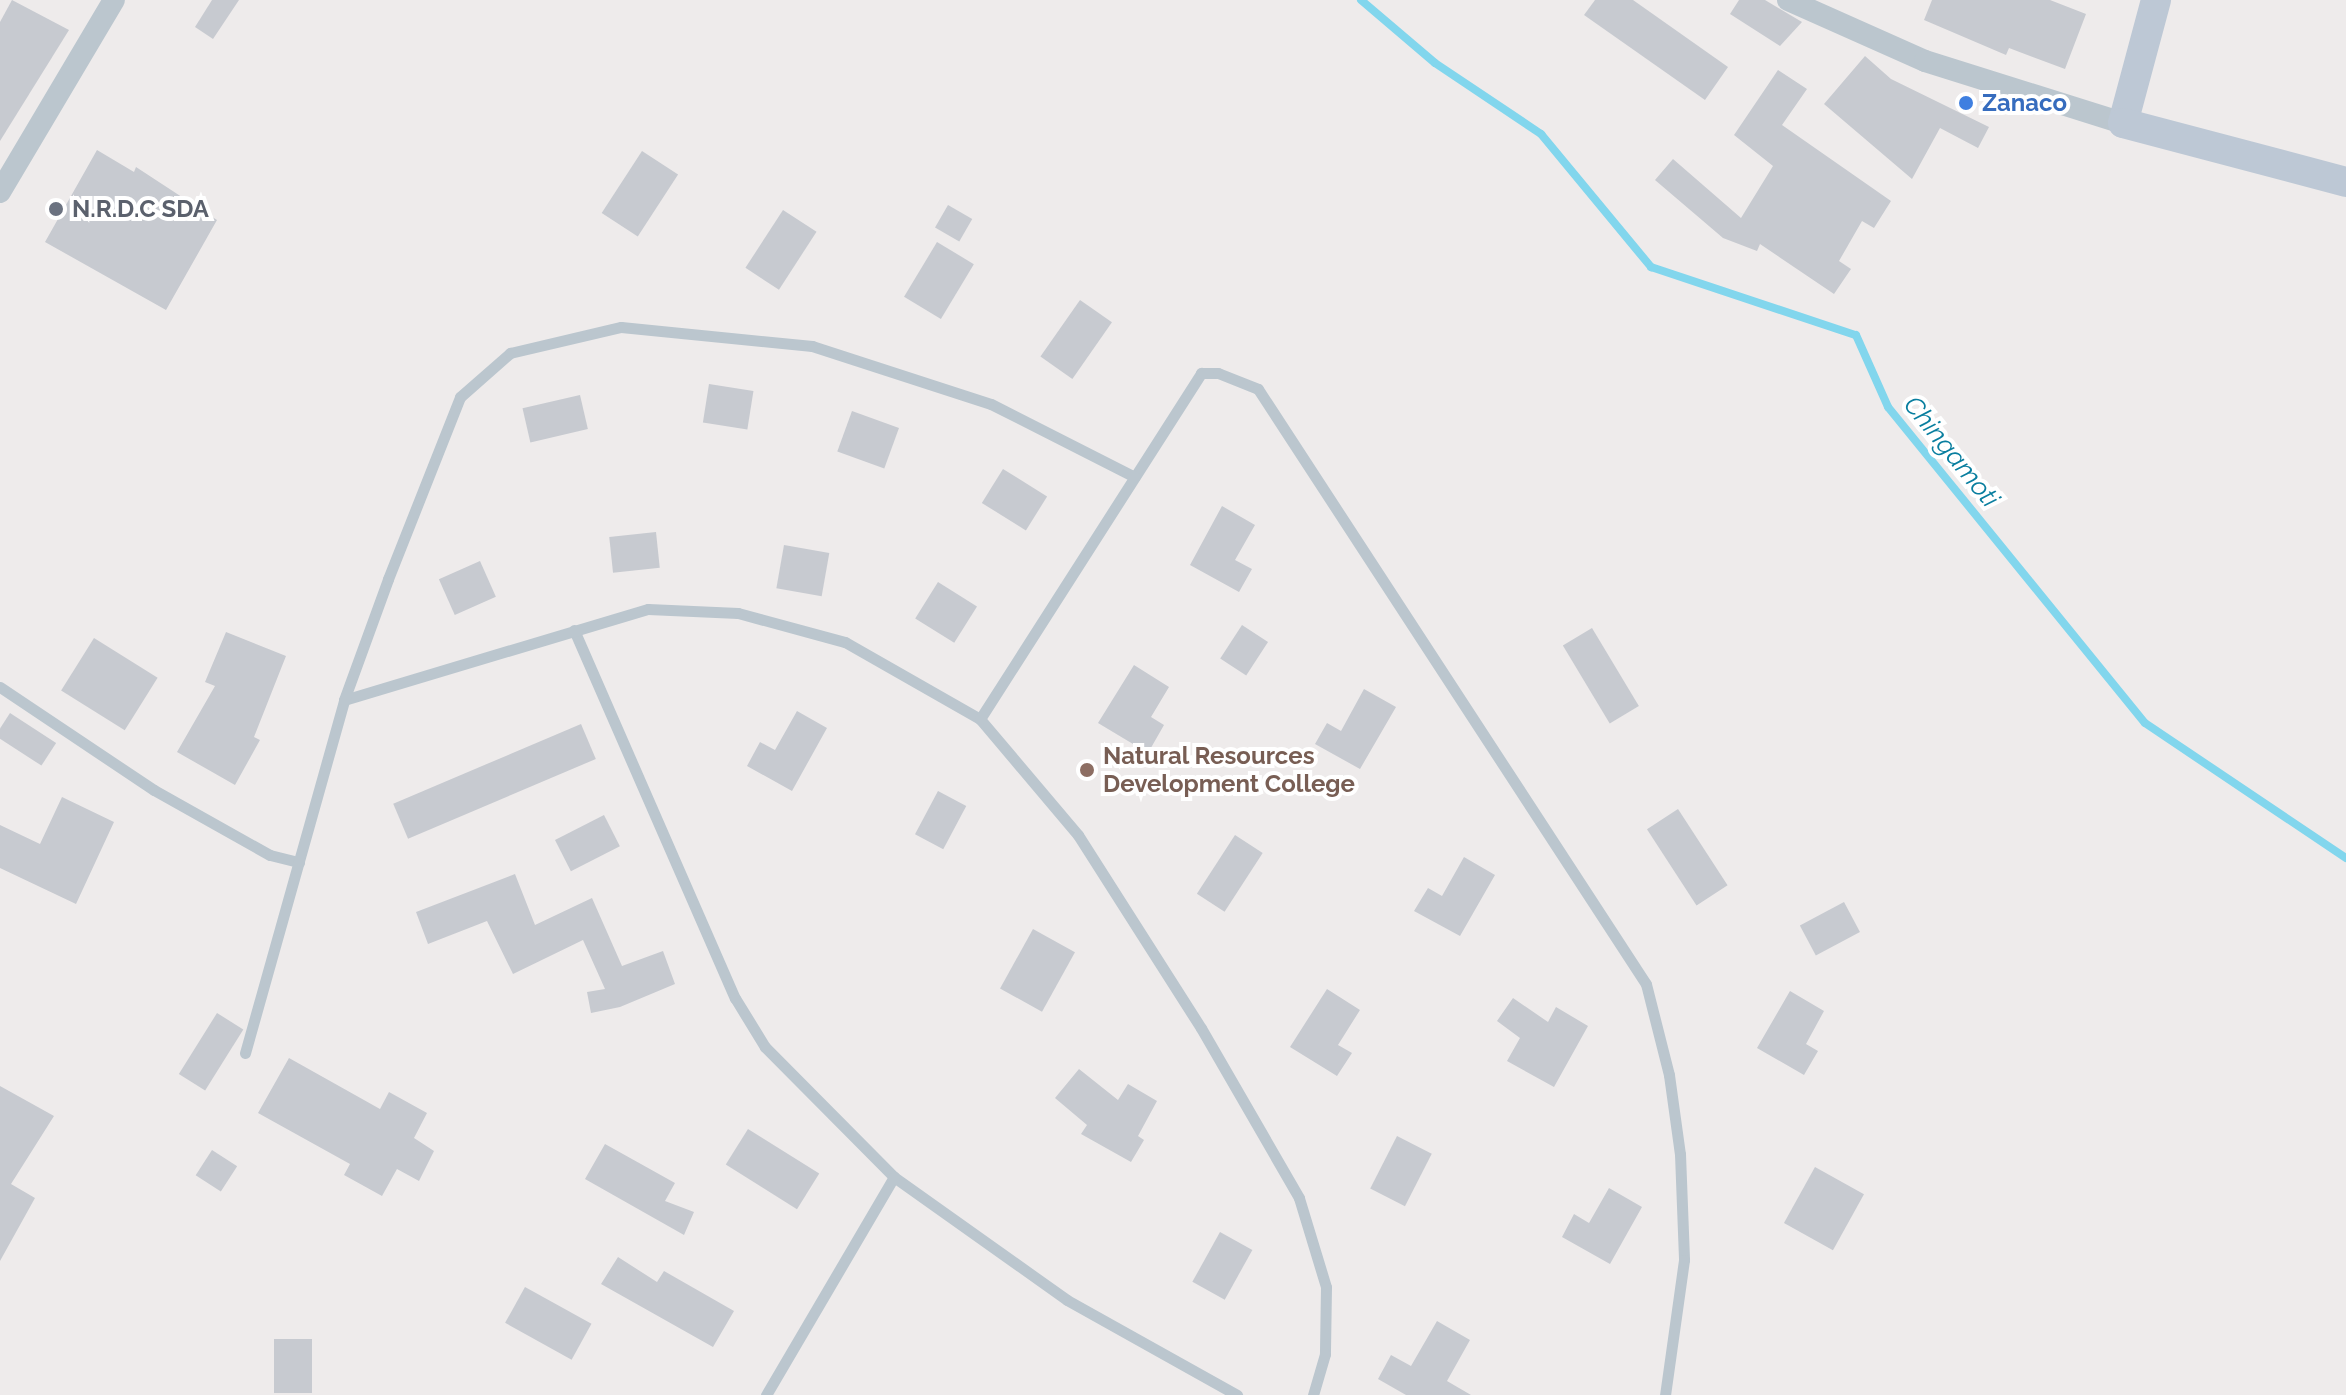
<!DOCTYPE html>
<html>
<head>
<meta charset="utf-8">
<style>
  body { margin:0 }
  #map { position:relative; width:2346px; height:1395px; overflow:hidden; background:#eeebeb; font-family:Raleway,sans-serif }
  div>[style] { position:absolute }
  .stream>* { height:8px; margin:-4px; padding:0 4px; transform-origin:4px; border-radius:4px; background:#82d6ed }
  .building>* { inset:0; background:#c7cad0; transform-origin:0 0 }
  .lane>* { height:11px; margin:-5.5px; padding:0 5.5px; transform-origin:5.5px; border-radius:5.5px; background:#bbc6ce }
  .street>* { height:22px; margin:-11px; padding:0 11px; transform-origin:11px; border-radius:11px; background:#bbc6ce }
  .secondary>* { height:30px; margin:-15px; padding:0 15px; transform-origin:15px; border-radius:15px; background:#bdc8d5 }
  .dots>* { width:22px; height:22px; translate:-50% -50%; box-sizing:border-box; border:4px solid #fff; border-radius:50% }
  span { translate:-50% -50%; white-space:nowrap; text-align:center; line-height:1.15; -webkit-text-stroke:8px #fff; paint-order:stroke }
  .shop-label { font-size:24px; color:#366cbe; font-weight:700 }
  .left { translate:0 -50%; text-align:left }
  .worship-label { font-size:24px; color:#5b616d; font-weight:700 }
  .education-label { font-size:24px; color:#785e54; font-weight:700 }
  .water-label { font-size:26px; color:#097e9f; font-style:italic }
</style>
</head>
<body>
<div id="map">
  <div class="stream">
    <div style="left:1361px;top:0;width:97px;rotate:40.4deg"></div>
    <div style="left:1435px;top:63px;width:128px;rotate:33.8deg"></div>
    <div style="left:1541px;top:134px;width:173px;rotate:50.4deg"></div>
    <div style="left:1651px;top:267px;width:216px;rotate:18.4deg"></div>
    <div style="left:1856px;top:335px;width:79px;rotate:66deg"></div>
    <div style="left:1888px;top:407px;width:407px;rotate:50.9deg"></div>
    <div style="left:2145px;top:723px;width:242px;rotate:33.9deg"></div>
  </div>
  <div class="building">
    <div style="clip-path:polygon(12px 0,69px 30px,0 141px,0 22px)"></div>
    <div style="clip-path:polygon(212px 0,239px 0,213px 39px,195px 27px)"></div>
    <div style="clip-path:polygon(1595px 0,1633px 0,1728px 67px,1705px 100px,1584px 15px)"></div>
    <div style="clip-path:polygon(1739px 0,1765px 0,1802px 22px,1780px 46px,1730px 14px)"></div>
    <div style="clip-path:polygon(1932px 0,2050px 0,2086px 14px,2065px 69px,2009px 48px,2006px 55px,1924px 20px)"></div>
    <div style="clip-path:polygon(1865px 56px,1891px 79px,1989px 127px,1978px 148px,1940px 128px,1912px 179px,1824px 104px)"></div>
    <div style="clip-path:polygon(1778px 70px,1807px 89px,1782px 125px,1891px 201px,1874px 228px,1862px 221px,1839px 261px,1851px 269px,1834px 294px,1760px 244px,1757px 251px,1723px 238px,1655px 180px,1673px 159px,1741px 218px,1773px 166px,1734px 135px)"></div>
    <div style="clip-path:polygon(97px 150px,134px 172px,136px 167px,217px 220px,166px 310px,45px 242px)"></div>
    <div style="left:642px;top:151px;width:43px;height:74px;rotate:33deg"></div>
    <div style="left:948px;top:205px;width:28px;height:26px;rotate:30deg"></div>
    <div style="left:783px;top:210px;width:40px;height:69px;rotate:33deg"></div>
    <div style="left:937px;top:242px;width:43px;height:64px;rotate:31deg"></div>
    <div style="left:1080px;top:300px;width:39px;height:69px;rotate:35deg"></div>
    <div style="left:709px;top:384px;width:45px;height:39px;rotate:9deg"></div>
    <div style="left:580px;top:395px;width:35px;height:59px;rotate:77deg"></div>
    <div style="left:852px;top:411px;width:50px;height:43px;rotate:20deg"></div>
    <div style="left:1003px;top:469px;width:52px;height:40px;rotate:32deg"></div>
    <div style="clip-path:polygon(1222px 506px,1255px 525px,1235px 560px,1252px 569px,1239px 592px,1190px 565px)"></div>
    <div style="left:656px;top:532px;width:36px;height:47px;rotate:84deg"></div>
    <div style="left:784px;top:545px;width:46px;height:44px;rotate:10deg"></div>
    <div style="left:480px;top:561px;width:39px;height:45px;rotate:66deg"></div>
    <div style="left:938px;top:582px;width:46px;height:43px;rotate:32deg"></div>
    <div style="left:1242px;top:625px;width:31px;height:40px;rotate:33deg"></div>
    <div style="left:1592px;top:628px;width:91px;height:34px;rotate:59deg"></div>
    <div style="clip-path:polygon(226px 632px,286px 656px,254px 737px,260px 740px,235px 785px,177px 752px,215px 686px,205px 682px)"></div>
    <div style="left:94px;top:638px;width:75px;height:62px;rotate:32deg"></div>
    <div style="clip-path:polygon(1134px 665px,1169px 687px,1151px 717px,1164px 725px,1148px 753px,1098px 723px)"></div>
    <div style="clip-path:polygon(1364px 689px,1396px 707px,1360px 769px,1315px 744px,1327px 723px,1341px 731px)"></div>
    <div style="clip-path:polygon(797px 711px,827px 728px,792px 791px,747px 766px,760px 742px,775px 750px)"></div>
    <div style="left:10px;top:713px;width:55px;height:27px;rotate:33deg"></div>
    <div style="left:581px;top:724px;width:38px;height:204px;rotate:67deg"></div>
    <div style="left:938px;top:791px;width:32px;height:49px;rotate:28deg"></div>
    <div style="clip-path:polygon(62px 797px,114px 822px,76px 904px,0 868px,0 825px,40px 844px)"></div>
    <div style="left:1678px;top:809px;width:91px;height:37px;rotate:57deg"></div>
    <div style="left:604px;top:815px;width:35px;height:55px;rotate:63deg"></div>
    <div style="left:1235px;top:835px;width:33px;height:70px;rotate:33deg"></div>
    <div style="clip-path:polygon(1464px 857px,1495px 875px,1460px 936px,1414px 911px,1428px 888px,1442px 896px)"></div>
    <div style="clip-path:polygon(515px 874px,535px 925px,592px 898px,622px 966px,663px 951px,675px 984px,620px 1007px,591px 1013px,587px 992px,605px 989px,583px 940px,513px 974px,487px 921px,428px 944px,416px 912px)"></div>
    <div style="left:1844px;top:902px;width:34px;height:50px;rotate:62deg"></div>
    <div style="left:1033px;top:929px;width:48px;height:68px;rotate:29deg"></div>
    <div style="clip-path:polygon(1327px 989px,1360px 1010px,1338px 1045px,1352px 1053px,1337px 1076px,1290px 1047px)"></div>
    <div style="clip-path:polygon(1790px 991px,1824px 1011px,1806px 1044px,1818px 1051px,1804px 1075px,1757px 1048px)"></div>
    <div style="clip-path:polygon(1513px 998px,1548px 1022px,1556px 1007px,1588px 1026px,1554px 1087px,1507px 1061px,1520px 1038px,1497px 1021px)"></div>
    <div style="left:217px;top:1013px;width:31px;height:72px;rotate:32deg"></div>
    <div style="clip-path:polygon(289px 1058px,380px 1109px,389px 1092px,427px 1113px,414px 1138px,434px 1151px,419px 1181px,397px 1169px,382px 1196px,344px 1175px,350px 1164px,258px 1113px)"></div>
    <div style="clip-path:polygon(1079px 1069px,1118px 1100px,1128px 1084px,1157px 1101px,1138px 1136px,1144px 1140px,1131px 1162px,1081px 1134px,1087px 1125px,1055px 1098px)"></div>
    <div style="clip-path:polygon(0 1086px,54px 1116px,11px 1184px,35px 1198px,0 1261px)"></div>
    <div style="left:748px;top:1129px;width:84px;height:42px;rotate:32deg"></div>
    <div style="left:1397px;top:1136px;width:39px;height:59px;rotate:27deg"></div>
    <div style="clip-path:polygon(605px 1144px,675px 1183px,665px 1201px,694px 1212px,684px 1235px,585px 1179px)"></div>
    <div style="left:212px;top:1150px;width:30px;height:30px;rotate:33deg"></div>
    <div style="left:1815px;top:1167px;width:56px;height:64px;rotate:29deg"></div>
    <div style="clip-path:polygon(1609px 1188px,1642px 1207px,1610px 1264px,1562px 1237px,1574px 1214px,1589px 1223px)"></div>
    <div style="left:1220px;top:1232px;width:37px;height:57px;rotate:29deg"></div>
    <div style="clip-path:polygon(618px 1257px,657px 1282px,664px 1271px,734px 1311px,713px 1347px,601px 1284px)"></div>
    <div style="left:525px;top:1287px;width:76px;height:41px;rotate:29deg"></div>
    <div style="clip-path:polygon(1437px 1321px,1470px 1340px,1447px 1381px,1471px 1395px,1406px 1395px,1378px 1379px,1391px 1355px,1411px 1366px)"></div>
    <div style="left:274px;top:1339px;width:38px;height:54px"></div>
  </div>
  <div class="lane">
    <div style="left:574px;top:630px;width:402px;rotate:66.4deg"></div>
    <div style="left:735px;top:998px;width:57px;rotate:58.5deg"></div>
    <div style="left:765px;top:1047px;width:183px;rotate:45.2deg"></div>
    <div style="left:894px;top:1177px;width:212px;rotate:35.4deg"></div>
    <div style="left:1067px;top:1300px;width:195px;rotate:29.2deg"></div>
    <div style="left:0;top:687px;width:185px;rotate:33.8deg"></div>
    <div style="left:154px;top:790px;width:133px;rotate:29.3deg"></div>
    <div style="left:270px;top:855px;width:30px;rotate:14deg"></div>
    <div style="left:344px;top:700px;width:317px;rotate:-16.7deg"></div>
    <div style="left:648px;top:609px;width:90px;rotate:2.5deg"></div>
    <div style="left:738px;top:613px;width:111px;rotate:15.2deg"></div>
    <div style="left:845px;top:642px;width:155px;rotate:29.7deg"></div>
    <div style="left:980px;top:719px;width:152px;rotate:49.8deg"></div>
    <div style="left:1078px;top:835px;width:229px;rotate:57.5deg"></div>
    <div style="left:1201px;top:1028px;width:196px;rotate:60deg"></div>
    <div style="left:1299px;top:1198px;width:93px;rotate:73.1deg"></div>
    <div style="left:1326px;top:1287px;width:67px;rotate:90.9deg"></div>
    <div style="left:1325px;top:1354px;width:43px;rotate:106.3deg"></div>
    <div style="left:980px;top:719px;width:411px;rotate:-57.4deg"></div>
    <div style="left:1201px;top:373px;width:17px"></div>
    <div style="left:1218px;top:373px;width:43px;rotate:21.8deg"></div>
    <div style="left:1258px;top:389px;width:710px;rotate:56.89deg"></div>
    <div style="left:1646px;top:984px;width:94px;rotate:75.8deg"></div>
    <div style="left:1669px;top:1075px;width:80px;rotate:82.1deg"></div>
    <div style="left:1680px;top:1154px;width:106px;rotate:87.8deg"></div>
    <div style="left:1684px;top:1260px;width:136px;rotate:98deg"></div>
    <div style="left:245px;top:1053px;width:367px;rotate:-74.3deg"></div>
    <div style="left:344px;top:700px;width:129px;rotate:-70deg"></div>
    <div style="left:388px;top:579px;width:196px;rotate:-68.4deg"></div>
    <div style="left:460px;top:397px;width:67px;rotate:-41.3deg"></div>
    <div style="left:510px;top:353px;width:114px;rotate:-13.2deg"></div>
    <div style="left:621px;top:327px;width:192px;rotate:5.7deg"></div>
    <div style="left:812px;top:346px;width:188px;rotate:18deg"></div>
    <div style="left:991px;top:404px;width:161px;rotate:26.9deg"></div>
    <div style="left:766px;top:1395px;width:253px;rotate:-59.6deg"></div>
  </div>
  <div class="street">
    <div style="left:1788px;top:0;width:150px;rotate:24deg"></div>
    <div style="left:1925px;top:61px;width:207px;rotate:17.4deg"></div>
    <div style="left:0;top:192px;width:223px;rotate:-59.3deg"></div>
  </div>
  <div class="secondary">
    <div style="left:2156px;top:0;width:127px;rotate:105deg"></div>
    <div style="left:2123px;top:123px;width:231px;rotate:14.8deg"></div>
  </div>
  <div class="dots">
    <div style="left:1966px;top:103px;background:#3f7fe0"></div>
    <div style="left:56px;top:209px;background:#6b7280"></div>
    <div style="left:1087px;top:770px;background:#8d6e63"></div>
  </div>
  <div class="shop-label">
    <span class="left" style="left:1982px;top:103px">Zanaco</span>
  </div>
  <div class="worship-label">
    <span class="left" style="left:72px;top:209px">N.R.D.C SDA</span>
  </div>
  <div class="education-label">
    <span class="left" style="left:1103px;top:770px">Natural Resources<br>Development College</span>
  </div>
  <div class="water-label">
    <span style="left:1951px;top:452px;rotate:51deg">Chingamoti</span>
  </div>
</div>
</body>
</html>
